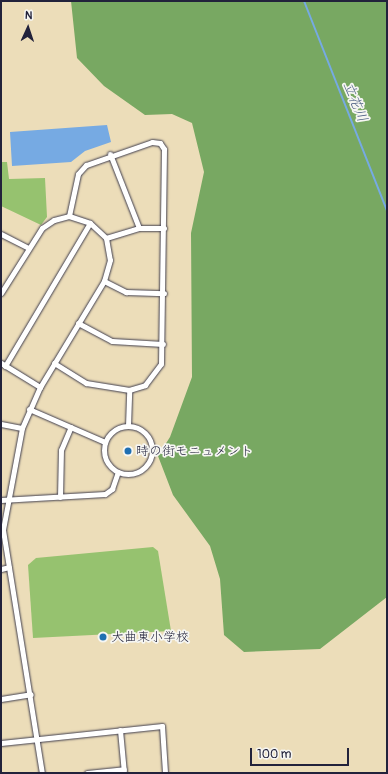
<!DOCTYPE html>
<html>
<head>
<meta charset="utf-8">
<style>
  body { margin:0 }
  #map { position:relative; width:388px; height:774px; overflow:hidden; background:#ecddb9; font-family:Pangolin,"Klee One",sans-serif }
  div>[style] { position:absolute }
  .green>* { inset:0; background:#96c26f }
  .forest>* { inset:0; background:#78a862 }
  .water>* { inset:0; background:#76aae3 }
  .stream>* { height:2px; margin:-1px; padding:0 1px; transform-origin:1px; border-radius:1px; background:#76aae3 }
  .roads { filter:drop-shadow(0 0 1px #403e4e) drop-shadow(0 0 1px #403e4e) }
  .street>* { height:5px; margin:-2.5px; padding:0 2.5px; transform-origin:2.5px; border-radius:2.5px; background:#fff }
  .street>.ring { margin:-2.5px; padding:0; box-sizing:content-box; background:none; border:5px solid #fff; border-radius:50% }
  .dots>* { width:11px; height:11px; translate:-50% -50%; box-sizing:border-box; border:2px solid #f6f6f2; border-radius:50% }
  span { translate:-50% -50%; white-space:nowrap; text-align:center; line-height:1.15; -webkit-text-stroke:3.5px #f6f6f2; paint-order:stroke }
  .poi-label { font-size:13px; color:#22223b }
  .left { translate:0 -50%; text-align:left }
  .water-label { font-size:14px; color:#44587e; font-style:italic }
  .frame { position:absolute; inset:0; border:2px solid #22223b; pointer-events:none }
  .north { position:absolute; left:8px; top:8px; width:40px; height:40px; -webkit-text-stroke:3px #f6f6f2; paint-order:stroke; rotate:3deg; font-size:11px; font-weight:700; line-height:16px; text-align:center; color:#22223b }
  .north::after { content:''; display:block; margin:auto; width:14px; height:18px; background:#22223b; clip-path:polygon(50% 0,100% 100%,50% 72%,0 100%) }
  .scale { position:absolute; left:250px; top:748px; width:99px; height:18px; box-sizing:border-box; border:2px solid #22223b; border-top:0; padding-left:5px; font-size:12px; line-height:14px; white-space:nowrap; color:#22223b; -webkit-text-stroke:3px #f6f6f2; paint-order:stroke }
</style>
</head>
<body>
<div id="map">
  <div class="green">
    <div style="clip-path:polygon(1px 162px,7px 162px,9px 179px,45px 178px,47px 217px,41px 225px,1px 206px)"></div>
    <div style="clip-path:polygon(153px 547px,158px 551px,171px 631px,33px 638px,28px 565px,36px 558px)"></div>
  </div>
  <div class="forest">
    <div style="clip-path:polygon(71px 1px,387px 1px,387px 597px,320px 649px,244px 652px,224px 635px,220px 579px,210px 546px,173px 495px,158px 456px,170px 437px,192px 377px,191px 233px,204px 172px,192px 123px,172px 114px,145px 115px,104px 86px,77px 58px)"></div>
  </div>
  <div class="water">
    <div style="clip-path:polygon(107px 125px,111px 142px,85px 151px,71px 162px,12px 166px,10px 132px)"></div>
  </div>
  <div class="stream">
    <div style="left:304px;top:1px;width:226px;rotate:68.4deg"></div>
  </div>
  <div class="roads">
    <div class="street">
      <div style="left:110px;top:154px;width:79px;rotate:68.6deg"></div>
      <div style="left:1px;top:234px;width:30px;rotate:27deg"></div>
      <div style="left:106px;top:238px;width:34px;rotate:-17deg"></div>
      <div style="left:139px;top:228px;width:25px"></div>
      <div style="left:104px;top:281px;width:25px;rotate:27deg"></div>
      <div style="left:126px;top:292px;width:38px;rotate:2deg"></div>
      <div style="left:1px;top:293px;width:77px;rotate:-57.8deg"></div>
      <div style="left:42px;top:228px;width:14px;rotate:-34deg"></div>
      <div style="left:54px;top:220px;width:16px;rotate:-15deg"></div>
      <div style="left:69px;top:216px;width:22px;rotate:18deg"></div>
      <div style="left:90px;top:223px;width:22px;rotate:43deg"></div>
      <div style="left:106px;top:238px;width:22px;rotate:80deg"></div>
      <div style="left:110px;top:260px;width:22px;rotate:106deg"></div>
      <div style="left:104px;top:281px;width:124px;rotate:121.1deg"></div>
      <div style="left:40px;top:387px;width:45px;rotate:113.7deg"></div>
      <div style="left:22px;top:428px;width:104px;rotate:100.6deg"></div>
      <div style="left:3px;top:530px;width:246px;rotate:80.9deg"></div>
      <div style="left:78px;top:323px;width:38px;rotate:28deg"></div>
      <div style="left:112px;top:341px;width:51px;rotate:3.4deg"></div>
      <div style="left:1px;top:363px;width:46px;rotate:31.6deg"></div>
      <div style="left:54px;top:363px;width:38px;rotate:32deg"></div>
      <div style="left:86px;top:383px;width:44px;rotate:9.2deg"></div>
      <div style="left:129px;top:390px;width:17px;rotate:-17deg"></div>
      <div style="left:145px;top:385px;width:26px;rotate:-53deg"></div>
      <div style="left:161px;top:364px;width:215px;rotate:-89.2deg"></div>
      <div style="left:164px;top:149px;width:7px;rotate:-124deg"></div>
      <div style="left:160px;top:143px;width:8px;rotate:-173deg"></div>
      <div style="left:152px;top:142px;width:70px;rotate:160.8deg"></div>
      <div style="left:86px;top:165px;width:12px;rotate:132deg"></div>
      <div style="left:78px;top:174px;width:43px;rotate:102.1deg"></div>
      <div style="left:5px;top:366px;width:166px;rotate:-59.3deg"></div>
      <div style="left:29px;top:409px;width:83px;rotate:23.5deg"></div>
      <div style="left:1px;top:424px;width:21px;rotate:11deg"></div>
      <div class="ring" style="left:104px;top:426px;width:43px;height:43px"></div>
      <div style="left:128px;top:426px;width:36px;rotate:-88deg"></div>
      <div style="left:60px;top:497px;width:47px;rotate:-88.8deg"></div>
      <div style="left:61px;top:450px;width:25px;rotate:-67deg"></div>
      <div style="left:1px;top:500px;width:104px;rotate:-3.3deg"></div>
      <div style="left:105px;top:494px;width:9px;rotate:-36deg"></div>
      <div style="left:112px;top:489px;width:18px;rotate:-71deg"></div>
      <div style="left:1px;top:569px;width:8px;rotate:-14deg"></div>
      <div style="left:1px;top:699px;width:30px;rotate:-9deg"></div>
      <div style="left:120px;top:730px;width:43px;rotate:84.7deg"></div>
      <div style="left:1px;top:743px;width:162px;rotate:-6deg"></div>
      <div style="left:162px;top:726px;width:47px;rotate:86.3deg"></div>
      <div style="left:87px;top:773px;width:37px;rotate:-6deg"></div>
    </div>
  </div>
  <div class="dots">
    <div style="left:128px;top:451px;background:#1f6fb2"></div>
    <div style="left:103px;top:637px;background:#1f6fb2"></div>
  </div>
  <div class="poi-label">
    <span class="left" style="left:136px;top:451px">時の街モニュメント</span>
    <span class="left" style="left:111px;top:637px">大曲東小学校</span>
  </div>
  <div class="water-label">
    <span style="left:355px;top:102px;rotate:68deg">立花川</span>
  </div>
  <div class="frame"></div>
  <div class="north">N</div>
  <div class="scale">100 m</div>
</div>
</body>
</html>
